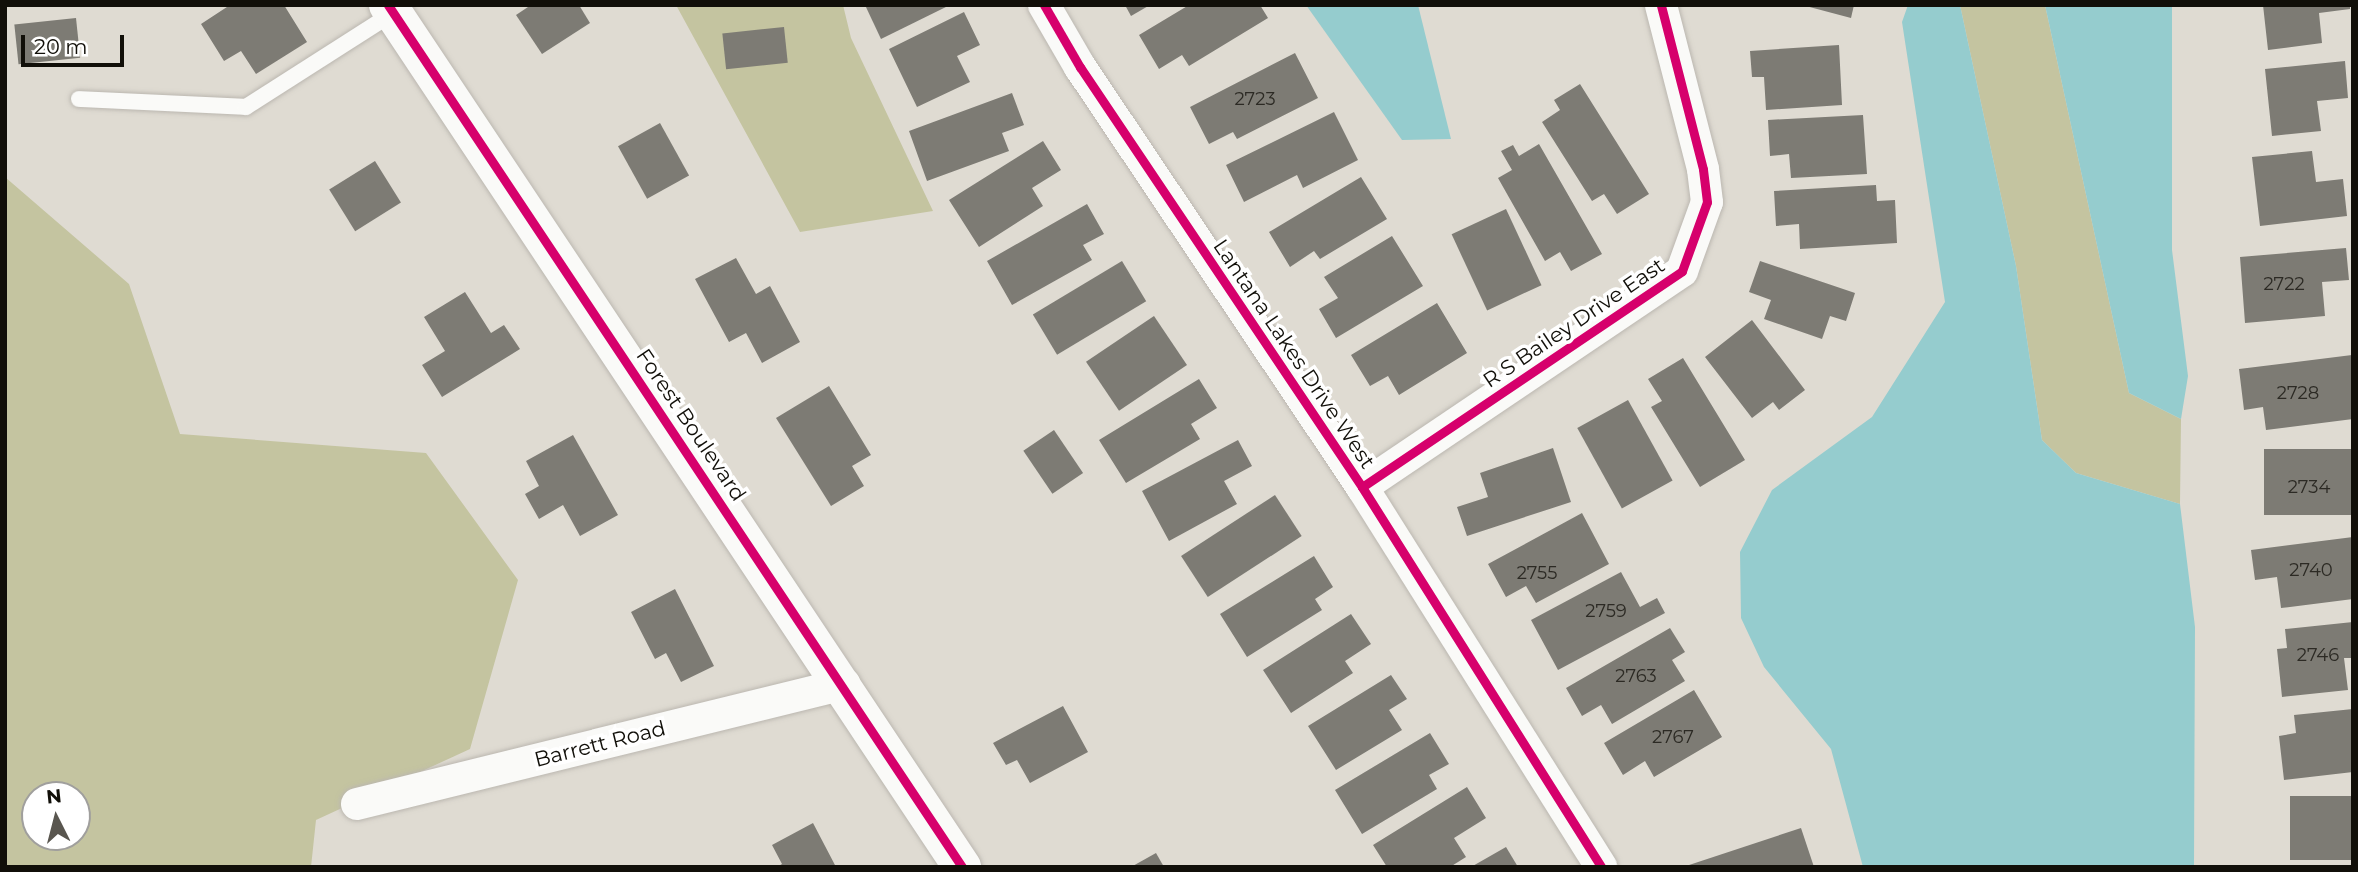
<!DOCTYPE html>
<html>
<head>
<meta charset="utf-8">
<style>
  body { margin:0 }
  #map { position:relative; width:2358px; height:872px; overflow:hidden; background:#dfdbd2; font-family:Montserrat,sans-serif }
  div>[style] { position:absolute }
  .forest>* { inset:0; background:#c4c4a0 }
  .water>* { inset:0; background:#95ccce }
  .building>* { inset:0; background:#7d7b74; transform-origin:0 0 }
  .roads { filter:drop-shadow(0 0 2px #bbb7b0) drop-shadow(0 0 2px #bbb7b0) }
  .lane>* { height:16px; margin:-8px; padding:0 8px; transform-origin:8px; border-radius:8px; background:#fafaf8 }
  .street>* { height:32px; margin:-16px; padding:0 16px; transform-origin:16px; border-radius:16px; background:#fafaf8 }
  .secondary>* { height:38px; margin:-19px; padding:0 19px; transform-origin:19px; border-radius:19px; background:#fafaf8 }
  .cycleway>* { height:9px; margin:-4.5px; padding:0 4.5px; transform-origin:4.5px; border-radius:4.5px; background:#d6006c }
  span { translate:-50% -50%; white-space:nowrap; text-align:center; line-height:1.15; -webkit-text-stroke:7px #fff; paint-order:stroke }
  .number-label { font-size:18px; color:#2c2a24 }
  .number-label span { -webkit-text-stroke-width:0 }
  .street-label { font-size:21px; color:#110f09 }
  .frame { position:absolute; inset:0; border:7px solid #110f09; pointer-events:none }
  .north { position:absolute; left:21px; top:781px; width:70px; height:70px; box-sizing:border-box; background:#fff; border:2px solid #a09f9d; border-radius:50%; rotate:354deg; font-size:19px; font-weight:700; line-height:28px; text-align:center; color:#110f09 }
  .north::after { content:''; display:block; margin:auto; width:24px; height:32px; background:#59564f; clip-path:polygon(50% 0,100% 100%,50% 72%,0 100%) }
  .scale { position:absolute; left:21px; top:35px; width:103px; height:32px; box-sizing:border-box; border:4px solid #110f09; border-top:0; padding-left:9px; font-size:21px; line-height:24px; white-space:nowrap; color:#110f09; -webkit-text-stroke:5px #fff; paint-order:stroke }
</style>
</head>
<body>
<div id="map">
  <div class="forest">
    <div style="clip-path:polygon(676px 5px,843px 5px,851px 38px,933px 211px,800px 232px)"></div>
    <div style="clip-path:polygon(1960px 5px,2045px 5px,2129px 393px,2181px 419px,2180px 504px,2076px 473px,2042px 440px,2016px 266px)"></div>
    <div style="clip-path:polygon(evenodd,5px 177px,129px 284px,180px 434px,426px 453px,518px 580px,470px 749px,316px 820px,311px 867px,5px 867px,5px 177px,35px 795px,77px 795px,77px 837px,35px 837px,35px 795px)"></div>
  </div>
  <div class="water">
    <div style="clip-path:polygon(1306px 5px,1418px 5px,1451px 139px,1402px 140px)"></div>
    <div style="clip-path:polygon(1908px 5px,1960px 5px,2016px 266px,2042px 440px,2076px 473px,2180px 504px,2195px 627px,2194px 867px,1863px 867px,1831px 749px,1764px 667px,1741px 618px,1740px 552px,1772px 490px,1872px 417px,1945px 302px,1902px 22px)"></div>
    <div style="clip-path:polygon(2045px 5px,2172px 5px,2172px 250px,2188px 376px,2181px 419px,2129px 393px)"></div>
  </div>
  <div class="building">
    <div style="clip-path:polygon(230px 5px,284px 5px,307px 42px,256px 74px,241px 51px,224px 61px,201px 24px)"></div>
    <div style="clip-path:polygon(531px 5px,579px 5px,590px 23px,542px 54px,516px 15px)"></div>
    <div style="clip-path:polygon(865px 5px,950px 5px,881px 39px)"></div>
    <div style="clip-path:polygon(1125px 5px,1150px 5px,1131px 16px)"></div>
    <div style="clip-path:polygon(1189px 5px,1260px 5px,1268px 18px,1189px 66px,1182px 55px,1159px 69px,1139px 35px)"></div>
    <div style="clip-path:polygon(1802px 5px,1854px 5px,1851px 18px)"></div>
    <div style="clip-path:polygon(2263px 5px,2350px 5px,2350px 9px,2319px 13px,2322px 43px,2268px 50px)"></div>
    <div style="clip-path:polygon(964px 12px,980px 45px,957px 56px,970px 82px,917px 107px,889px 49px)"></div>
    <div style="left:76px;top:18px;width:40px;height:62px;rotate:84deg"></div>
    <div style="left:784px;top:27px;width:36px;height:62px;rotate:84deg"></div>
    <div style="clip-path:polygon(1839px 45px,1842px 105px,1766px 110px,1764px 77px,1752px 77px,1750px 51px)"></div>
    <div style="clip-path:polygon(1295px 53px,1318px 98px,1237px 139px,1233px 132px,1209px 144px,1190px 107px)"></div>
    <div style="clip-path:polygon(2345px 61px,2348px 98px,2317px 101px,2321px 131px,2272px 136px,2265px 69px)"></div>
    <div style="clip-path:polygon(1580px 84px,1649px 194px,1617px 214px,1604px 194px,1592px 201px,1542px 122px,1560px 110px,1554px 100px)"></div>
    <div style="clip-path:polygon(1012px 93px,1024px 125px,1002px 133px,1009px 151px,927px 181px,909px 131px)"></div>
    <div style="clip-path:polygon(1334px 112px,1358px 160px,1303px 188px,1297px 175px,1244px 202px,1226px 165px)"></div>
    <div style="clip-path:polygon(1863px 115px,1867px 174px,1791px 178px,1789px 154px,1770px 156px,1768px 120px)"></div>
    <div style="left:660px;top:123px;width:60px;height:48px;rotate:61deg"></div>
    <div style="clip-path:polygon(1043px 141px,1061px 170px,1032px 188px,1043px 206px,979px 247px,949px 200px)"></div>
    <div style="clip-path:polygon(1539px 144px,1602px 254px,1571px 271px,1560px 252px,1545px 261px,1498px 178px,1512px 170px,1501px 151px,1513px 145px,1519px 156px)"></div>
    <div style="clip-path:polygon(2312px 151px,2316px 182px,2343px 179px,2347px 216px,2260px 226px,2252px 157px)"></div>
    <div style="left:375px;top:161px;width:49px;height:54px;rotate:58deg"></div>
    <div style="clip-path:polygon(1361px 177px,1387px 219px,1320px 259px,1314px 251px,1290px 267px,1269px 232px)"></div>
    <div style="clip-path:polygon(1876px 185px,1877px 201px,1895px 200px,1897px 243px,1800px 249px,1799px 224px,1776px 226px,1774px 191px)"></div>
    <div style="clip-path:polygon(1087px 204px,1104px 234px,1083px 245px,1092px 260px,1012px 305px,987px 261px)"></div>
    <div style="left:1506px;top:209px;width:84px;height:60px;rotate:65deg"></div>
    <div style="clip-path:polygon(1392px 236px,1423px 286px,1336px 338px,1319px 309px,1338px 298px,1324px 277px)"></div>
    <div style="clip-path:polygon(2346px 248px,2349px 280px,2322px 282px,2325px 316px,2245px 323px,2240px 257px)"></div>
    <div style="clip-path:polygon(736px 258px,756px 294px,770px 286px,800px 342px,762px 363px,746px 333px,729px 342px,695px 279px)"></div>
    <div style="left:1122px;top:261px;width:47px;height:104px;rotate:59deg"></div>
    <div style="clip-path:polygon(1760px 261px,1855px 293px,1846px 321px,1830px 316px,1822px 339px,1764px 319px,1771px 300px,1749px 292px)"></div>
    <div style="clip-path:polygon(465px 292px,491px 333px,504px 325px,520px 349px,442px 397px,422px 365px,445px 351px,424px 317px)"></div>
    <div style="clip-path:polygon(1437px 303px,1467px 353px,1399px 395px,1388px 376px,1370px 386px,1351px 355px)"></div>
    <div style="left:1154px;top:316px;width:59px;height:82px;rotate:56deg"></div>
    <div style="clip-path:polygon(1752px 320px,1805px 390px,1779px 410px,1773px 402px,1752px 418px,1705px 357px)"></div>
    <div style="clip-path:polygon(2352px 355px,2353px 419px,2266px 430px,2263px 407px,2244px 410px,2239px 369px)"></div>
    <div style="clip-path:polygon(1683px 358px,1745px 460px,1700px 487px,1651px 407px,1662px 401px,1648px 379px)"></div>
    <div style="clip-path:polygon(1199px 379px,1217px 408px,1191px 424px,1200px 439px,1126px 483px,1099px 440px)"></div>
    <div style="clip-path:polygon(829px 386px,871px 455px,852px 466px,864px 486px,831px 506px,776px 418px)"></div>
    <div style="left:1628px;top:400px;width:92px;height:58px;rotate:61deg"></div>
    <div style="left:1054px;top:430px;width:52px;height:37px;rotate:56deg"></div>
    <div style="clip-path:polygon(573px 435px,618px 515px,580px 536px,563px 505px,539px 519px,525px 494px,539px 486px,526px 461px)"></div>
    <div style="clip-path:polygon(1238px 440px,1252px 466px,1224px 481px,1237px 504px,1169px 541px,1142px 491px)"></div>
    <div style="clip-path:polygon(1553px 448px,1571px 502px,1467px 536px,1457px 507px,1488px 497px,1480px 473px)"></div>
    <div style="left:2353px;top:449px;width:66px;height:89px;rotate:90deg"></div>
    <div style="left:1275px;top:495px;width:49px;height:112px;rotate:57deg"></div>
    <div style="clip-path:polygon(1582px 513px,1609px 564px,1536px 603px,1526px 586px,1506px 597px,1488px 564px)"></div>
    <div style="clip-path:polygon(2353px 537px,2353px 599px,2281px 608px,2277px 577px,2255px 580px,2251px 550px)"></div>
    <div style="clip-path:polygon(1314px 556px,1333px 587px,1315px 599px,1322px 610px,1247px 657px,1220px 614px)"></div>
    <div style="clip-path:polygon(1621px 572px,1640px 607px,1657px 598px,1665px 613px,1558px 670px,1531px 620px)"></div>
    <div style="clip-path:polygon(675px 589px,714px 666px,681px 682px,666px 653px,655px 659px,631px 612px)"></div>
    <div style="clip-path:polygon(1351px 614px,1371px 644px,1345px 661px,1353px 673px,1291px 713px,1263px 670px)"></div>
    <div style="clip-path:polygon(2353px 622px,2353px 658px,2344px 658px,2348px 690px,2282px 697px,2277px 649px,2287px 648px,2285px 629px)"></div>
    <div style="clip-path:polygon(1670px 628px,1685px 652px,1672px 660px,1685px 681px,1612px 724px,1601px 705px,1582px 716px,1566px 688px)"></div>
    <div style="clip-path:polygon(1391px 675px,1407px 699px,1389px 710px,1402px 730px,1336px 770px,1308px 726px)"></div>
    <div style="clip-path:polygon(1694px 690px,1722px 737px,1654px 777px,1645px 761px,1623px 775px,1604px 743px)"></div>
    <div style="clip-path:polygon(1063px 706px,1088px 752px,1030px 783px,1017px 760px,1006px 765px,993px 743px)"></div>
    <div style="clip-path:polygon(2353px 709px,2353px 772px,2284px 780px,2279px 736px,2296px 733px,2294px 715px)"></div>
    <div style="clip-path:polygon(1430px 733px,1449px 764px,1429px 775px,1437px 789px,1362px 834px,1335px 790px)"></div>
    <div style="clip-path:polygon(1467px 787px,1486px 818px,1454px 838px,1466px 857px,1450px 867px,1387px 867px,1373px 845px)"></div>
    <div style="left:2353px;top:796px;width:64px;height:63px;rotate:90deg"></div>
    <div style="clip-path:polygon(813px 823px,836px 867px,777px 867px,782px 864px,772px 845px)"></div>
    <div style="clip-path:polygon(1801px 828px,1814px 867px,1686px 867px,1686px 866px)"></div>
    <div style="clip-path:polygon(1506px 847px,1518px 867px,1471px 867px)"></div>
    <div style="clip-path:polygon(1156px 853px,1164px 867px,1131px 867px)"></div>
  </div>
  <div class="roads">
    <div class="lane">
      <div style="left:79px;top:99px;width:167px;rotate:2.7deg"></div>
      <div style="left:246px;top:107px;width:174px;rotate:-32.6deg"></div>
    </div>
    <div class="street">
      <div style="left:1044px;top:5px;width:72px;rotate:59.9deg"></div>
      <div style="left:1080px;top:67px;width:506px;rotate:56.12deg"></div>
      <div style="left:1362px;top:487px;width:449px;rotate:57.8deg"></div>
      <div style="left:1362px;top:487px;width:386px;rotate:-34deg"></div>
      <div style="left:1682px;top:271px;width:73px;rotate:-70.1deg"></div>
      <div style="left:1707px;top:202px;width:33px;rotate:-97deg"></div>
      <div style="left:1703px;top:169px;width:169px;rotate:-104.4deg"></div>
      <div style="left:357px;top:804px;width:502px;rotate:-13.84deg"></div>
    </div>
    <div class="secondary">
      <div style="left:388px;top:5px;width:1036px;rotate:56.34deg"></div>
    </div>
  </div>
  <div class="cycleway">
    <div style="left:388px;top:5px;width:1036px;rotate:56.34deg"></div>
    <div style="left:1044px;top:5px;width:72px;rotate:59.9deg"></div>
    <div style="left:1080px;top:67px;width:506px;rotate:56.12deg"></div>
    <div style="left:1362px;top:487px;width:449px;rotate:57.8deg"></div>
    <div style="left:1362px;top:487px;width:386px;rotate:-34deg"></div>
    <div style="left:1682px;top:271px;width:73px;rotate:-70.1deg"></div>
    <div style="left:1707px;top:202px;width:33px;rotate:-97deg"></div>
    <div style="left:1703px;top:169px;width:169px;rotate:-104.4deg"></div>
  </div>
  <div class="number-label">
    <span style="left:1255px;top:99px">2723</span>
    <span style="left:2284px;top:284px">2722</span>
    <span style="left:2298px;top:393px">2728</span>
    <span style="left:2309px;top:487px">2734</span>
    <span style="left:2311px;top:570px">2740</span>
    <span style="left:1537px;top:573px">2755</span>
    <span style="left:1606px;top:611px">2759</span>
    <span style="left:2318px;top:655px">2746</span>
    <span style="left:1636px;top:676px">2763</span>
    <span style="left:1673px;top:737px">2767</span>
  </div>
  <div class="street-label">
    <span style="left:1574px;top:323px;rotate:-34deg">R S Bailey Drive East</span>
    <span style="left:1294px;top:354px;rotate:56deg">Lantana Lakes Drive West</span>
    <span style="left:691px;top:425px;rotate:56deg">Forest Boulevard</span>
    <span style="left:600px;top:744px;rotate:-14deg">Barrett Road</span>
  </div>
  <div class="frame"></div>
  <div class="north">N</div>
  <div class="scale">20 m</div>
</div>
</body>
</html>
